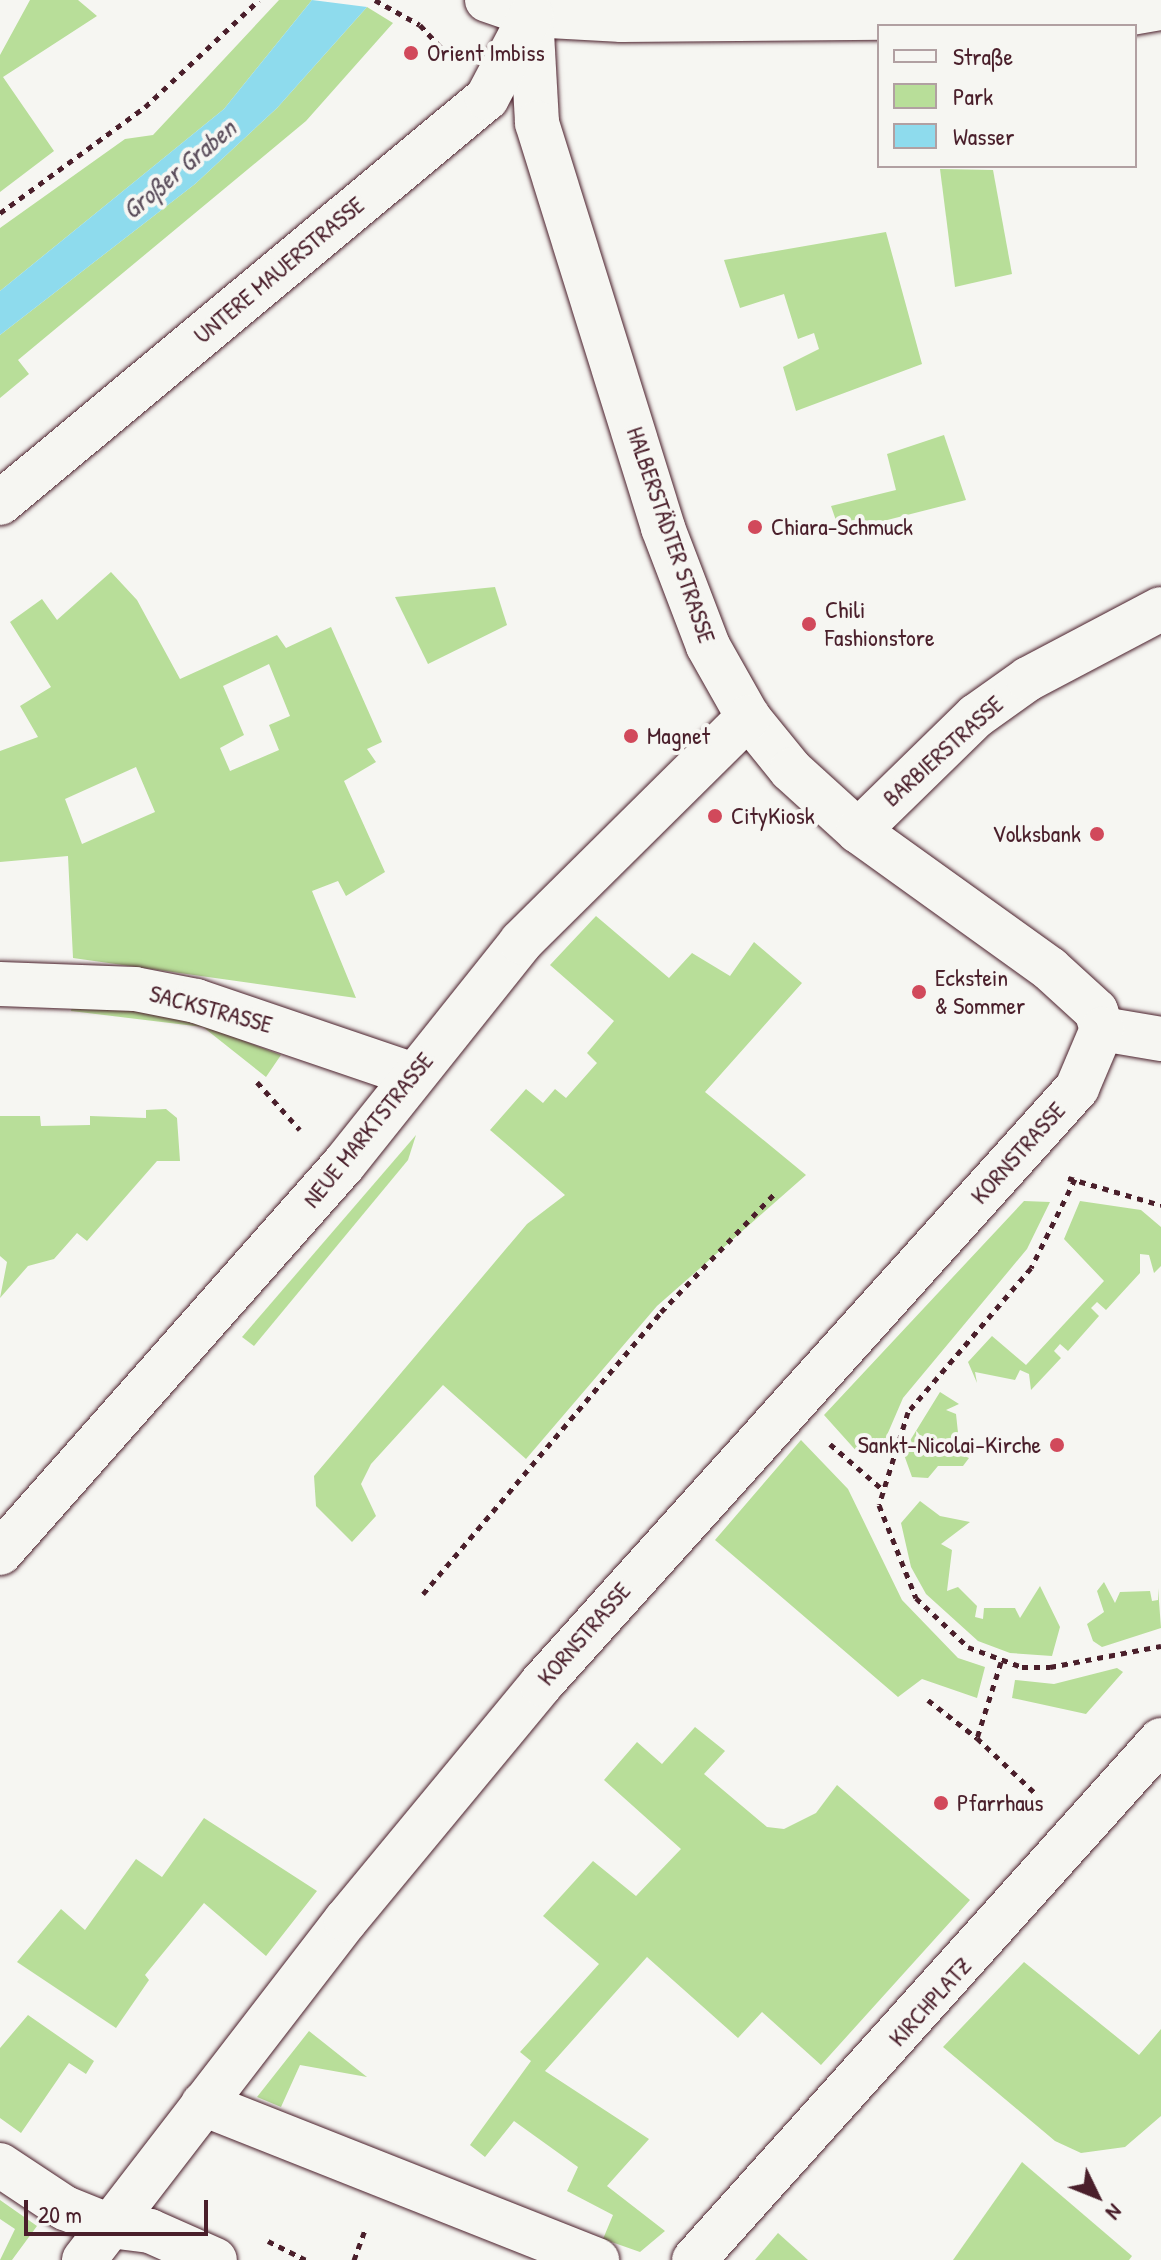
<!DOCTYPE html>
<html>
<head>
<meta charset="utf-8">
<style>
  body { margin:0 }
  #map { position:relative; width:1161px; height:2260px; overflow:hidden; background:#f6f6f2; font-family:"Patrick Hand",sans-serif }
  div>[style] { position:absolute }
  .green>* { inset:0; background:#b8de99 }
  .water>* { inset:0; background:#8edbed }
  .path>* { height:5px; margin-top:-2.5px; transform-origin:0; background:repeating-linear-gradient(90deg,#4a1f2b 0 6px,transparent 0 12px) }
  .roads { filter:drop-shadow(0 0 2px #4a1f2b) drop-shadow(0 0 2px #4a1f2b) }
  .minor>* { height:44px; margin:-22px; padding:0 22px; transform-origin:22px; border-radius:22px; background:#f6f6f2 }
  .dots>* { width:22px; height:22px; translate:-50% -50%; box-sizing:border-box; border:4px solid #f6f6f2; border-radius:50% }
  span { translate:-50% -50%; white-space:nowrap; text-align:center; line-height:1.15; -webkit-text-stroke:8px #f6f6f2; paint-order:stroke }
  .poi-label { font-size:24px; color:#4a1f2b }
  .left { translate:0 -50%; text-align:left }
  .right { translate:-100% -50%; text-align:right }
  .street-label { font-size:24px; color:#4a1f2b }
  .water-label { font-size:26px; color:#5b4e5c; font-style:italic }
  .legend { position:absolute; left:877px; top:24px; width:260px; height:144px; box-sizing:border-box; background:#f6f6f2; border:2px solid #b1a0a2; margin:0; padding:10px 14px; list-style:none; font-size:24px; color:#4a1f2b }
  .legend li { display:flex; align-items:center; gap:16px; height:40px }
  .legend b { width:40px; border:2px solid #b1a0a2 }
  .north { position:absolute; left:1057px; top:2156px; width:80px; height:80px; -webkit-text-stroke:6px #f6f6f2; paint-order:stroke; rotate:133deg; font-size:22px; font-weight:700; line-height:32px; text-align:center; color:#4a1f2b }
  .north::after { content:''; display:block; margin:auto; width:28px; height:36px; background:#4a1f2b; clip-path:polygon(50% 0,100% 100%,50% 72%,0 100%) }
  .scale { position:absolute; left:24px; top:2200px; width:184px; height:36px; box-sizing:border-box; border:4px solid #4a1f2b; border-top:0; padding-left:10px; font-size:24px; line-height:28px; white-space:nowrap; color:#4a1f2b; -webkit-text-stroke:6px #f6f6f2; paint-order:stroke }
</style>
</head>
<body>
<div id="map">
  <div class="green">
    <div style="clip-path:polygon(30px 0,78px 0,97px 16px,3px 77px,54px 151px,0 192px,0 55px)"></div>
    <div style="clip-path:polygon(279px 0,312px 0,224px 109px,0 291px,0 228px,125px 139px,153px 135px)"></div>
    <div style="clip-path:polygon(367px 7px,393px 23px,306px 121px,18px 360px,29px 374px,0 398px,0 335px,195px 184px,277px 108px)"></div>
    <div style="clip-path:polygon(940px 169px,993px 170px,1012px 274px,955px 287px)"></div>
    <div style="clip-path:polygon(886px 232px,922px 364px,796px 411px,783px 367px,819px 349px,814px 333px,798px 339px,784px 294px,740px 308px,724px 260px)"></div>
    <div style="clip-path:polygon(944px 435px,966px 500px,840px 532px,831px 506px,896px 490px,887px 454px)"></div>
    <div style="clip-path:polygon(evenodd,111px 572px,137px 600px,180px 679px,277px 635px,286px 648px,331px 627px,382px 742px,367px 749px,376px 762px,344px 781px,385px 872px,346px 896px,338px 881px,312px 891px,356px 998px,73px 958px,68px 856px,0 862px,0 751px,38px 737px,20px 706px,51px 687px,10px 622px,42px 599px,57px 620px,111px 572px,269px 664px,290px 716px,269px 725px,279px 750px,230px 771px,220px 748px,244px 735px,223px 686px,269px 664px,111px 572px,136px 767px,155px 812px,82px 844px,65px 799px,136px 767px)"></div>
    <div style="clip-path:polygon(495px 587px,507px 625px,428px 664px,395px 597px)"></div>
    <div style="clip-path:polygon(596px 916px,669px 978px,692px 953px,730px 976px,754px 942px,802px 983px,705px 1092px,806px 1175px,657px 1306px,526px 1459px,443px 1385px,371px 1464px,361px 1484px,376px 1516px,352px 1542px,316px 1506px,314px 1476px,527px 1224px,565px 1195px,490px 1130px,526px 1089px,543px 1103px,555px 1089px,566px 1098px,597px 1063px,587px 1053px,614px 1021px,550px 965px)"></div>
    <div style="clip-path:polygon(73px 1002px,166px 1011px,281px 1055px,266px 1077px,203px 1027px,71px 1011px)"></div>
    <div style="clip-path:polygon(166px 1109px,177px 1118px,180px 1161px,157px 1161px,87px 1241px,77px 1233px,54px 1259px,28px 1266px,0 1298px,7px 1262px,0 1256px,0 1116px,40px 1116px,41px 1126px,90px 1125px,90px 1116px,146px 1118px,146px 1110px)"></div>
    <div style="clip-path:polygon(416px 1135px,408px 1160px,254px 1346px,242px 1337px)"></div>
    <div style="clip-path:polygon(1024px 1201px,1050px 1202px,1027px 1249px,903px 1398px,881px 1449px,859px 1454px,824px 1415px)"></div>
    <div style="clip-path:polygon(1080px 1201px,1141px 1210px,1161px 1227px,1161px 1266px,1154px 1273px,1149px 1255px,1140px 1254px,1140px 1273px,1106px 1310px,1097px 1302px,1091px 1308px,1099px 1316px,1068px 1351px,1060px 1344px,1054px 1351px,1061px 1358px,1031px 1390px,1029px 1374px,1020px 1370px,1015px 1380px,975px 1372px,977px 1383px,968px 1362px,992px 1336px,1026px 1365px,1104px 1281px,1064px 1239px)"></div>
    <div style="clip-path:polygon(940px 1392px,959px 1404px,946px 1410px,956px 1414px,959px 1442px,949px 1449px,969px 1458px,963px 1466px,938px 1466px,928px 1478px,912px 1477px,903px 1452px)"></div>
    <div style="clip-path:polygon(801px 1440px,848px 1489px,902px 1600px,958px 1658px,985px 1667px,977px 1698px,922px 1679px,898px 1697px,715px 1540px)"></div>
    <div style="clip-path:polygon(920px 1501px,940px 1516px,970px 1522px,941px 1544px,952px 1550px,947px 1591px,958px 1587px,977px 1606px,975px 1617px,983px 1619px,984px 1608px,1015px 1608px,1020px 1618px,1040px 1586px,1060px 1627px,1052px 1656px,1010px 1653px,978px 1641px,926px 1594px,911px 1567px,901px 1523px)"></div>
    <div style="clip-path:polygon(1104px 1582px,1115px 1603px,1120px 1592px,1150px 1591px,1152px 1601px,1158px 1600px,1158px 1588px,1161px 1628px,1102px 1647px,1093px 1641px,1087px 1624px,1104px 1612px,1097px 1591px)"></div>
    <div style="clip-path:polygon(1117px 1668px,1123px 1672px,1086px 1714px,1012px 1698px,1015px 1680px,1054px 1684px)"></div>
    <div style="clip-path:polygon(695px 1727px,725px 1751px,704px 1774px,767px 1827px,784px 1829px,816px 1813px,837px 1785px,970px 1900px,821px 2065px,762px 2012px,738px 2038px,647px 1957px,545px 2071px,649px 2139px,607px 2186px,665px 2231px,640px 2252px,603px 2239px,613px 2215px,567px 2191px,578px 2167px,514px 2121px,485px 2157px,470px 2145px,531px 2061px,520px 2052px,599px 1964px,543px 1916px,593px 1861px,636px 1896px,681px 1849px,604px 1780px,637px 1742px,662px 1764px)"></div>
    <div style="clip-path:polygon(204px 1818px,317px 1891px,266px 1956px,204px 1903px,145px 1975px,149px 1980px,116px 2028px,17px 1962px,61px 1909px,85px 1930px,136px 1859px,162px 1877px)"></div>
    <div style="clip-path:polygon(1024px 1962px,1139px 2055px,1161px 2029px,1161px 2116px,1125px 2147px,1081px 2153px,1055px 2141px,943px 2047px)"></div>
    <div style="clip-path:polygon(28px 2015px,94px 2061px,86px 2074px,69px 2063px,21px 2133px,0 2118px,0 2048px)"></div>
    <div style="clip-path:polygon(309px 2031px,367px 2077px,300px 2065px,281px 2107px,257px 2097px)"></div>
    <div style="clip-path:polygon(1022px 2162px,1132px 2256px,1129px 2260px,953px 2260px)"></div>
    <div style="clip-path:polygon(0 2200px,37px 2226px,12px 2260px,0 2260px,15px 2229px,0 2219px)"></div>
    <div style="clip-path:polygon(778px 2233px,808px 2260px,755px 2260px)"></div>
  </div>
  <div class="water">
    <div style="clip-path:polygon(312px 0,367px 7px,277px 108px,195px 184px,0 335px,0 291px,224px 109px)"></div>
  </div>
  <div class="path">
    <div style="left:375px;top:0;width:51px;rotate:29.1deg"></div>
    <div style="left:420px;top:25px;width:40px;rotate:47deg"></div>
    <div style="left:0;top:213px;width:180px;rotate:-36.2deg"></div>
    <div style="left:145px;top:107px;width:156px;rotate:-43.2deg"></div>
    <div style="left:257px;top:1082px;width:64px;rotate:48.1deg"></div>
    <div style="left:1068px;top:1178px;width:97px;rotate:16.2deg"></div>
    <div style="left:1075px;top:1179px;width:99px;rotate:116.3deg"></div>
    <div style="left:1031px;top:1268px;width:189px;rotate:130.5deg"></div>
    <div style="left:908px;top:1412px;width:97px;rotate:107.3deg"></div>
    <div style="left:879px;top:1505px;width:100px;rotate:68.3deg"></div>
    <div style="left:916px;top:1598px;width:71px;rotate:43.3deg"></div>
    <div style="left:968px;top:1647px;width:58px;rotate:20.3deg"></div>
    <div style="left:1022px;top:1667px;width:28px"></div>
    <div style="left:1050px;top:1667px;width:113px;rotate:-10.7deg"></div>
    <div style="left:830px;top:1444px;width:67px;rotate:40.8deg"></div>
    <div style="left:423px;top:1594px;width:369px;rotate:-49.8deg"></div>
    <div style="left:661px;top:1312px;width:166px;rotate:-46.2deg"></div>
    <div style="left:1001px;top:1662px;width:80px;rotate:107.5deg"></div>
    <div style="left:977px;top:1738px;width:83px;rotate:43.5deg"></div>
    <div style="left:928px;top:1700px;width:62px;rotate:37.8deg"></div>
    <div style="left:268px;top:2241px;width:42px;rotate:26.6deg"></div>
    <div style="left:354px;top:2260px;width:35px;rotate:-70deg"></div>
  </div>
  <div class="roads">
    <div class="minor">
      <div style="left:487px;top:0;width:46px;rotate:18.8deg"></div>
      <div style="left:531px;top:15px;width:91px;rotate:3.1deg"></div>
      <div style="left:622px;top:20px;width:492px;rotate:-0.5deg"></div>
      <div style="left:1114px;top:16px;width:48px;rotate:-9.7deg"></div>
      <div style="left:531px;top:15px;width:108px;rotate:86.8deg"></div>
      <div style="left:537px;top:123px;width:424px;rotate:72.7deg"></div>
      <div style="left:663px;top:528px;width:126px;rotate:69.1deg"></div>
      <div style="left:708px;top:646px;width:81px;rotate:60.6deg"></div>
      <div style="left:748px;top:717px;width:68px;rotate:50.9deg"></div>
      <div style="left:791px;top:770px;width:91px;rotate:42.3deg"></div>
      <div style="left:858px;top:831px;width:236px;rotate:35.7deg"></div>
      <div style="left:1050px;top:969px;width:62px;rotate:42.4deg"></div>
      <div style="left:1096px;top:1011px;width:19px;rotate:72deg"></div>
      <div style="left:0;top:503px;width:633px;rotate:-39.75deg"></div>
      <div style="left:487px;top:98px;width:94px;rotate:-62.1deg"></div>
      <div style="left:858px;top:831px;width:165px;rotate:-44.3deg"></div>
      <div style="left:976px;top:716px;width:64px;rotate:-35.4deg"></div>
      <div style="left:1028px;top:679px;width:150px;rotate:-27.8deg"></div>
      <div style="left:0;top:984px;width:135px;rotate:2.1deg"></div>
      <div style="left:135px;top:989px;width:62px;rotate:11.1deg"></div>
      <div style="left:196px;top:1001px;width:229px;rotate:18.8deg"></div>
      <div style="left:1102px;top:1029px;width:60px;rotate:9.6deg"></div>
      <div style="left:0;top:1553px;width:519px;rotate:-48.51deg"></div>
      <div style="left:344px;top:1164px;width:284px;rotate:-51.4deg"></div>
      <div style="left:521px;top:942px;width:320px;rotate:-44.7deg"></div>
      <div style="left:203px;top:2104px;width:424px;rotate:21.6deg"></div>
      <div style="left:0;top:2165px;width:78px;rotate:33.5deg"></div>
      <div style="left:65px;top:2208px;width:48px;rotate:21.8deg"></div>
      <div style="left:110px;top:2226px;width:40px;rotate:7.1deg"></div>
      <div style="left:150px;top:2231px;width:71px;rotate:24deg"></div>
      <div style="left:84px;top:2260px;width:429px;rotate:-52.4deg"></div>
      <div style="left:346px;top:1920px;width:306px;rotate:-50.4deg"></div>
      <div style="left:541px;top:1684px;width:802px;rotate:-48.03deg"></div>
      <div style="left:1077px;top:1088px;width:64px;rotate:-67deg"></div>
      <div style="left:694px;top:2260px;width:699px;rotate:-48.07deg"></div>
    </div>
  </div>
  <div class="dots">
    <div style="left:411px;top:53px;background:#d1495b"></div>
    <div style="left:755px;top:527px;background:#d1495b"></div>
    <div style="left:809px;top:624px;background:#d1495b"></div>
    <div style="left:631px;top:736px;background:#d1495b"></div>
    <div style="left:715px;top:816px;background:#d1495b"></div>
    <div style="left:1097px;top:834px;background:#d1495b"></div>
    <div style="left:919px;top:992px;background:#d1495b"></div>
    <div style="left:1057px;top:1445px;background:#d1495b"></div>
    <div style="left:941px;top:1803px;background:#d1495b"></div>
  </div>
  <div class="poi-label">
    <span class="left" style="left:427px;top:53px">Orient Imbiss</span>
    <span class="left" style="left:771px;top:527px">Chiara-Schmuck</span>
    <span class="left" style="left:825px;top:624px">Chili<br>Fashionstore</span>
    <span class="left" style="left:647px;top:736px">Magnet</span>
    <span class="left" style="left:731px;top:816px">CityKiosk</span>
    <span class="right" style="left:1081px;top:834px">Volksbank</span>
    <span class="left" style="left:935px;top:992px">Eckstein<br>&amp; Sommer</span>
    <span class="right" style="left:1041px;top:1445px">Sankt-Nicolai-Kirche</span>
    <span class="left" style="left:957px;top:1803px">Pfarrhaus</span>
  </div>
  <div class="street-label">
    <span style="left:279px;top:270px;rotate:-40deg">UNTERE MAUERSTRASSE</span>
    <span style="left:671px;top:535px;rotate:71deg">HALBERSTÄDTER STRASSE</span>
    <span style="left:943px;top:751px;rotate:-42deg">BARBIERSTRASSE</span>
    <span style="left:211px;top:1009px;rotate:15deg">SACKSTRASSE</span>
    <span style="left:368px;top:1130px;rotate:-51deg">NEUE MARKTSTRASSE</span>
    <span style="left:1018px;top:1153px;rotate:-48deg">KORNSTRASSE</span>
    <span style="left:584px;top:1634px;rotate:-49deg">KORNSTRASSE</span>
    <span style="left:930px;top:2002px;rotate:-48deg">KIRCHPLATZ</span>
  </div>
  <div class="water-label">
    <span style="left:179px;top:169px;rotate:-40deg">Großer Graben</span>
  </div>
  <ul class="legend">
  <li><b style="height:10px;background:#f6f6f2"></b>Straße</li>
  <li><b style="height:22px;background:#b8de99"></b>Park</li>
  <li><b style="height:22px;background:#8edbed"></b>Wasser</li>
  </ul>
  <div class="north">N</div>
  <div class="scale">20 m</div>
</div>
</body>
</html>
